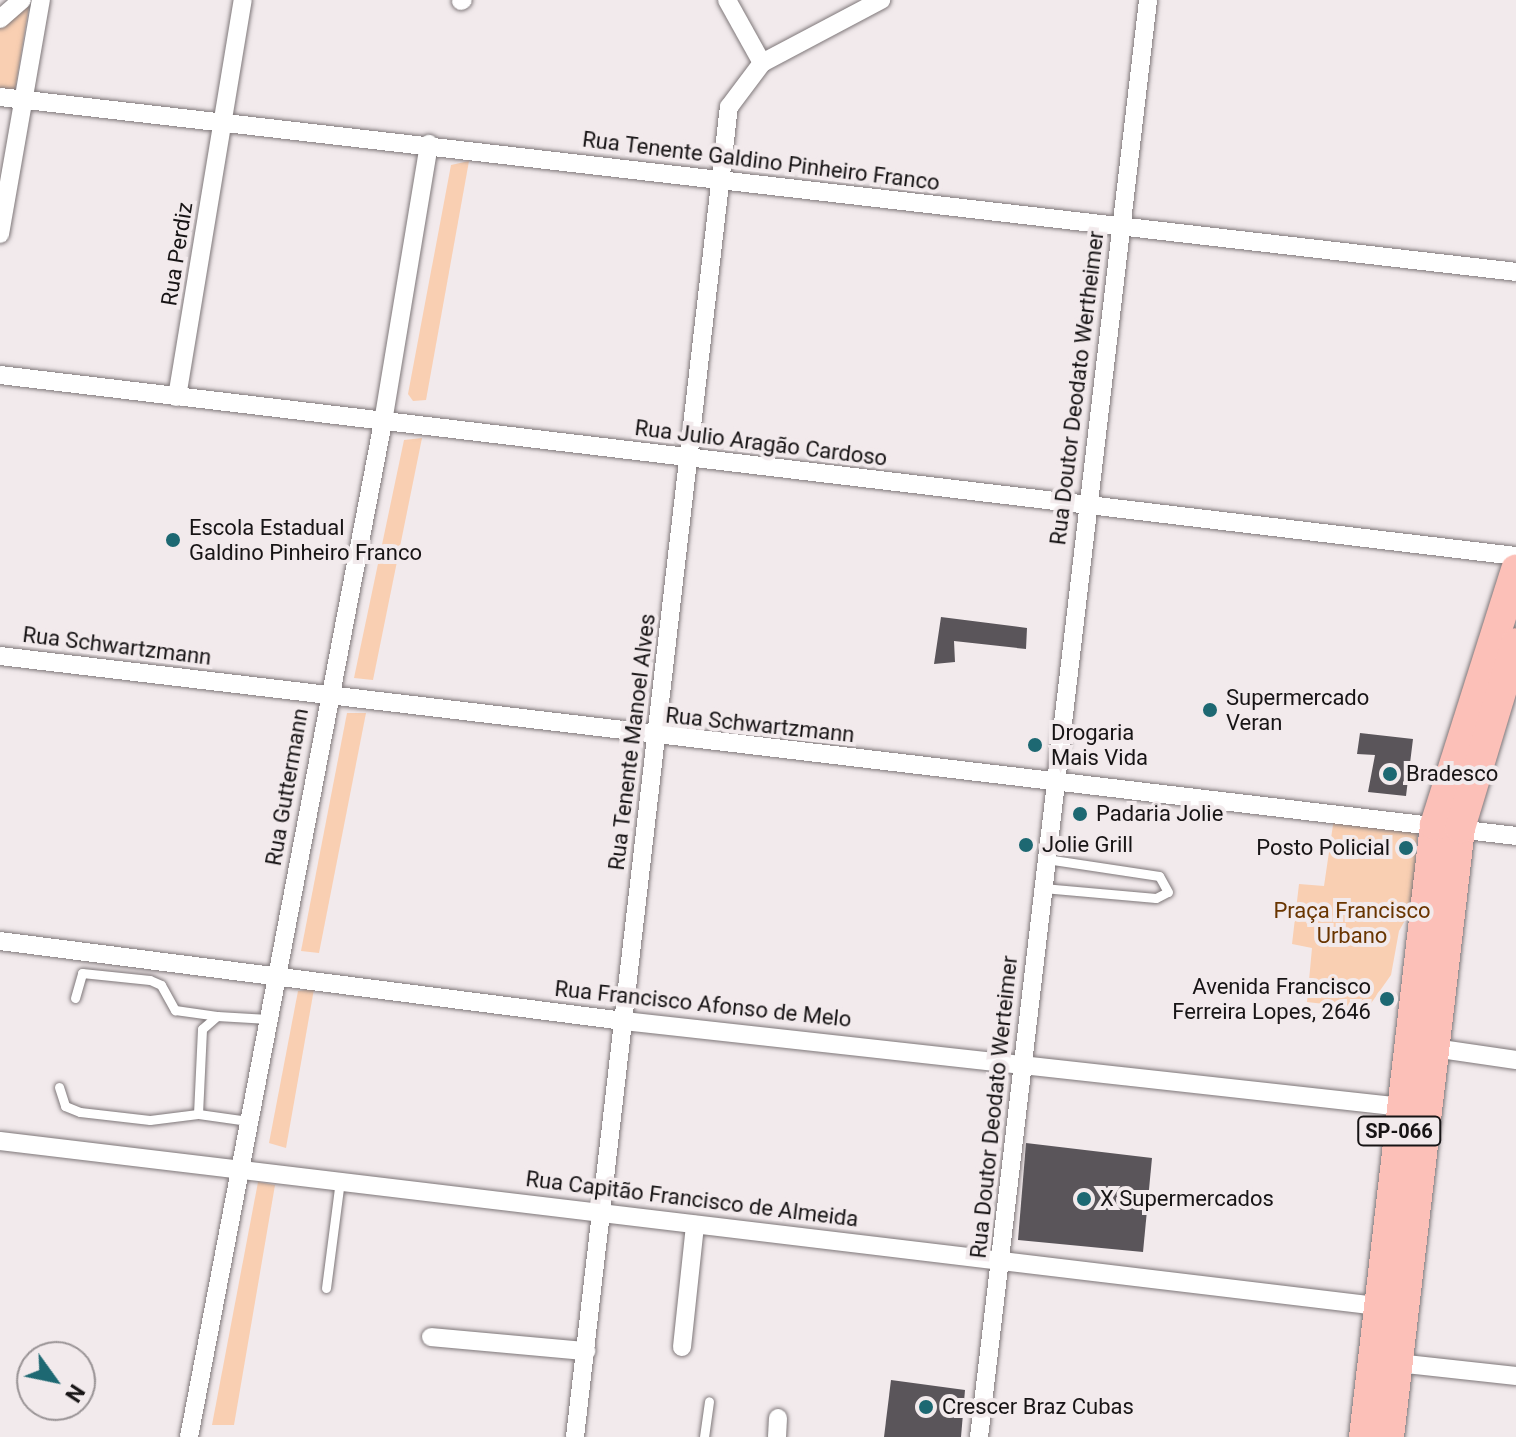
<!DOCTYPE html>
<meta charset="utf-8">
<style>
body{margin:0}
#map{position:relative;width:1516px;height:1437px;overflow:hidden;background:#f2eaec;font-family:Roboto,sans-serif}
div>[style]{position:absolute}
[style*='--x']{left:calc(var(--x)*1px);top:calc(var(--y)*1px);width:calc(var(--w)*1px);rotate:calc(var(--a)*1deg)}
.green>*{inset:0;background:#f9cfb2}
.building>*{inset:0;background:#5a555a}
.roads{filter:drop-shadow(0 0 2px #7e7779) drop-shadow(0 0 2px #7e7779)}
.service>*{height:9px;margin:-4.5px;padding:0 4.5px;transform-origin:4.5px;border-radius:4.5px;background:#fff}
.minor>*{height:18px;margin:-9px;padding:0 9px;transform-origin:9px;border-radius:9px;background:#fff}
.trunk>*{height:30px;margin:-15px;padding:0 15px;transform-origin:15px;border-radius:15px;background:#fcc0b8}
.dots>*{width:22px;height:22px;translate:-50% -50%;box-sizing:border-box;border:4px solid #f2eaec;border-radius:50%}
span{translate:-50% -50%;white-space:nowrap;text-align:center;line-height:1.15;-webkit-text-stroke:8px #f2eaec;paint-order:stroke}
.shield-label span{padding:2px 6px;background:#f2eaec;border:2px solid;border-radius:6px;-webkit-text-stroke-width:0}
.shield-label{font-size:20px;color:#171415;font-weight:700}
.street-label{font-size:22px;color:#171415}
.poi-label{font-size:22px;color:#171415}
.left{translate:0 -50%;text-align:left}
.right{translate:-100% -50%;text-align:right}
.park-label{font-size:22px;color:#693500}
.north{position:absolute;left:16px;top:1341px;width:80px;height:80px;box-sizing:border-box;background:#f2eaec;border:2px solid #9a9496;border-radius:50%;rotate:123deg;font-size:22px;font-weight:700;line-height:32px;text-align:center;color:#171415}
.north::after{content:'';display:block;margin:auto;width:28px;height:36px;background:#1d6872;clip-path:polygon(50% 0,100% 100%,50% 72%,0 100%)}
</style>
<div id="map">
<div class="green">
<div style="clip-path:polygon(30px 0,15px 90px,0 88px,0 28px)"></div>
<div style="clip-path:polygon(469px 161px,426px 400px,413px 401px,408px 394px,451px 165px)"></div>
<div style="clip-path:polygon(422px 438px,373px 680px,354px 678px,404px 440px)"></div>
<div style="clip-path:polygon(347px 713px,366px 713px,319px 953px,301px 951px)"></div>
<div style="clip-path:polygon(1334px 818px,1418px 825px,1412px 908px,1399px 931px,1391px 975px,1367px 1009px,1307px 1002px,1312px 948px,1292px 944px,1299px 884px,1324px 886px)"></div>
<div style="clip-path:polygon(314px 989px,286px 1148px,269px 1143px,298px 991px)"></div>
<div style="clip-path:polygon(258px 1182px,275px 1185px,234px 1425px,212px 1425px)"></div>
</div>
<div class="building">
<div style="clip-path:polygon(941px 617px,1027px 628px,1026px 649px,954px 641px,955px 662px,934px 664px)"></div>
<div style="clip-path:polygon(1360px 733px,1413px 739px,1406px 796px,1368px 792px,1375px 755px,1357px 754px)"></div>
<div style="clip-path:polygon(1026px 1143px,1152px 1158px,1143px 1252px,1018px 1240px)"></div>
<div style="clip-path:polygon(891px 1380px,965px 1390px,961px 1437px,884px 1437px)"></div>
</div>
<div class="roads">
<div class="service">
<div style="--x:1043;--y:888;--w:113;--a:5.1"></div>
<div style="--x:1156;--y:898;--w:13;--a:-27"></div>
<div style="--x:1168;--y:892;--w:18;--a:-119"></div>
<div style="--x:1159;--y:876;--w:114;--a:-171.4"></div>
<div style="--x:75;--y:998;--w:26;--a:-74"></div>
<div style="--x:82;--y:973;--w:68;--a:5.9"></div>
<div style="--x:150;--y:980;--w:12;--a:24"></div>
<div style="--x:161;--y:985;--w:29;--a:61"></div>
<div style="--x:175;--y:1010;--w:42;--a:8.1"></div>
<div style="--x:59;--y:1087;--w:20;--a:72"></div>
<div style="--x:65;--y:1106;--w:16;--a:22"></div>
<div style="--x:80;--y:1112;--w:70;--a:6.5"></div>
<div style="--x:150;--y:1120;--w:48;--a:-7.1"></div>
<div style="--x:248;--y:1121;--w:50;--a:-172"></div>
<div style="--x:198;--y:1114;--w:85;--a:-87.3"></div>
<div style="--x:202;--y:1029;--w:20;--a:-41"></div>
<div style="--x:217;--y:1016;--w:51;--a:3.4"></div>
<div style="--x:326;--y:1288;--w:109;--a:-82.6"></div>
<div style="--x:704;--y:1437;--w:36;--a:-82"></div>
</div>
<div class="minor">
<div style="--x:727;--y:0;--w:72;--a:60.9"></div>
<div style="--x:461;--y:1;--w:2;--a:-27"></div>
<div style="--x:0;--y:19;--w:29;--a:-41"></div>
<div style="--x:0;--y:97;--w:1526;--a:6.58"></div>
<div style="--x:0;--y:234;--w:238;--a:-80.1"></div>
<div style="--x:0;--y:375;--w:1527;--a:6.81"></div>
<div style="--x:177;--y:397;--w:402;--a:-80.6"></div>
<div style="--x:0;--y:656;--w:1527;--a:6.77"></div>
<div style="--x:0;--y:941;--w:629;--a:7.31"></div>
<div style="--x:624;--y:1021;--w:783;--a:6.31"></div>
<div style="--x:1434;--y:1048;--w:83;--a:8.3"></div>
<div style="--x:0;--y:1141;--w:1388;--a:6.83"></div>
<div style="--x:431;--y:1337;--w:156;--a:5.2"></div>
<div style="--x:682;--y:1347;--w:123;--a:-83.9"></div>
<div style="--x:1397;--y:1363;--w:120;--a:6.2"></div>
<div style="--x:189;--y:1437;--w:1033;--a:-79.18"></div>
<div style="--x:383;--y:422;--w:282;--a:-80.6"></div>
<div style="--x:575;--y:1437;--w:1339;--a:-83.4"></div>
<div style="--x:729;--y:107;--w:55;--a:-53.1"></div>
<div style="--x:762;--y:63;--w:135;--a:-27.9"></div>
<div style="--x:777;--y:1437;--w:19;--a:-87"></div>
<div style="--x:979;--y:1437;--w:1447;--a:-83.29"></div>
</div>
<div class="trunk">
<div style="--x:1364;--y:1437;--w:616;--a:-83.38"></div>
<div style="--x:1435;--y:825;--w:268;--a:-72.4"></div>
<div style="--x:1389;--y:1437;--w:613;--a:-83.35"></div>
<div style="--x:1460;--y:828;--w:193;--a:-73.2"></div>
</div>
</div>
<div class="dots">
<div style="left:173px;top:540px;background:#1d6872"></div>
<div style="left:1210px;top:710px;background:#1d6872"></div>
<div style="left:1035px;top:745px;background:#1d6872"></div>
<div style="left:1390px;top:774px;background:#1d6872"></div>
<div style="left:1080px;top:814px;background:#1d6872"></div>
<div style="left:1026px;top:845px;background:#1d6872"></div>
<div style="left:1406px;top:848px;background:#1d6872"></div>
<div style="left:1387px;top:999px;background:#1d6872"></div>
<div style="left:1084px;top:1199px;background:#1d6872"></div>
<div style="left:926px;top:1407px;background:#1d6872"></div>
</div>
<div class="shield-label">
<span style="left:1399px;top:1131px">SP-066</span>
</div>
<div class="street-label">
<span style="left:761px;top:161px;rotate:7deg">Rua Tenente Galdino Pinheiro Franco</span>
<span style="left:177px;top:254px;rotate:-81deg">Rua Perdiz</span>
<span style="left:1077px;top:388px;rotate:-83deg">Rua Doutor Deodato Wertheimer</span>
<span style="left:761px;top:443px;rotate:7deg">Rua Julio Aragão Cardoso</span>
<span style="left:117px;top:646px;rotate:7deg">Rua Schwartzmann</span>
<span style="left:760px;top:725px;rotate:6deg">Rua Schwartzmann</span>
<span style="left:632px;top:742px;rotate:-83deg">Rua Tenente Manoel Alves</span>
<span style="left:287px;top:787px;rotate:-80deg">Rua Guttermann</span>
<span style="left:703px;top:1004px;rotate:6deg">Rua Francisco Afonso de Melo</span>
<span style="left:994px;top:1107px;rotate:-84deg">Rua Doutor Deodato Werteimer</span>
<span style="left:692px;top:1199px;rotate:7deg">Rua Capitão Francisco de Almeida</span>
</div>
<div class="poi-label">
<span class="left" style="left:189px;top:540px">Escola Estadual<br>Galdino Pinheiro Franco</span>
<span class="left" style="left:1226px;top:710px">Supermercado<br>Veran</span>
<span class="left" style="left:1051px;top:745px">Drogaria<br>Mais Vida</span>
<span class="left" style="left:1406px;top:774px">Bradesco</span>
<span class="left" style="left:1096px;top:814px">Padaria Jolie</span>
<span class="left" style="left:1042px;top:845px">Jolie Grill</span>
<span class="right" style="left:1390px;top:848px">Posto Policial</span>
<span class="right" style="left:1371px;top:999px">Avenida Francisco<br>Ferreira Lopes, 2646</span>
<span class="left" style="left:1100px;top:1199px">X Supermercados</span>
<span class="left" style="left:942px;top:1407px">Crescer Braz Cubas</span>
</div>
<div class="park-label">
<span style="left:1352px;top:923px">Praça Francisco<br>Urbano</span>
</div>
<div class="north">N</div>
</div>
